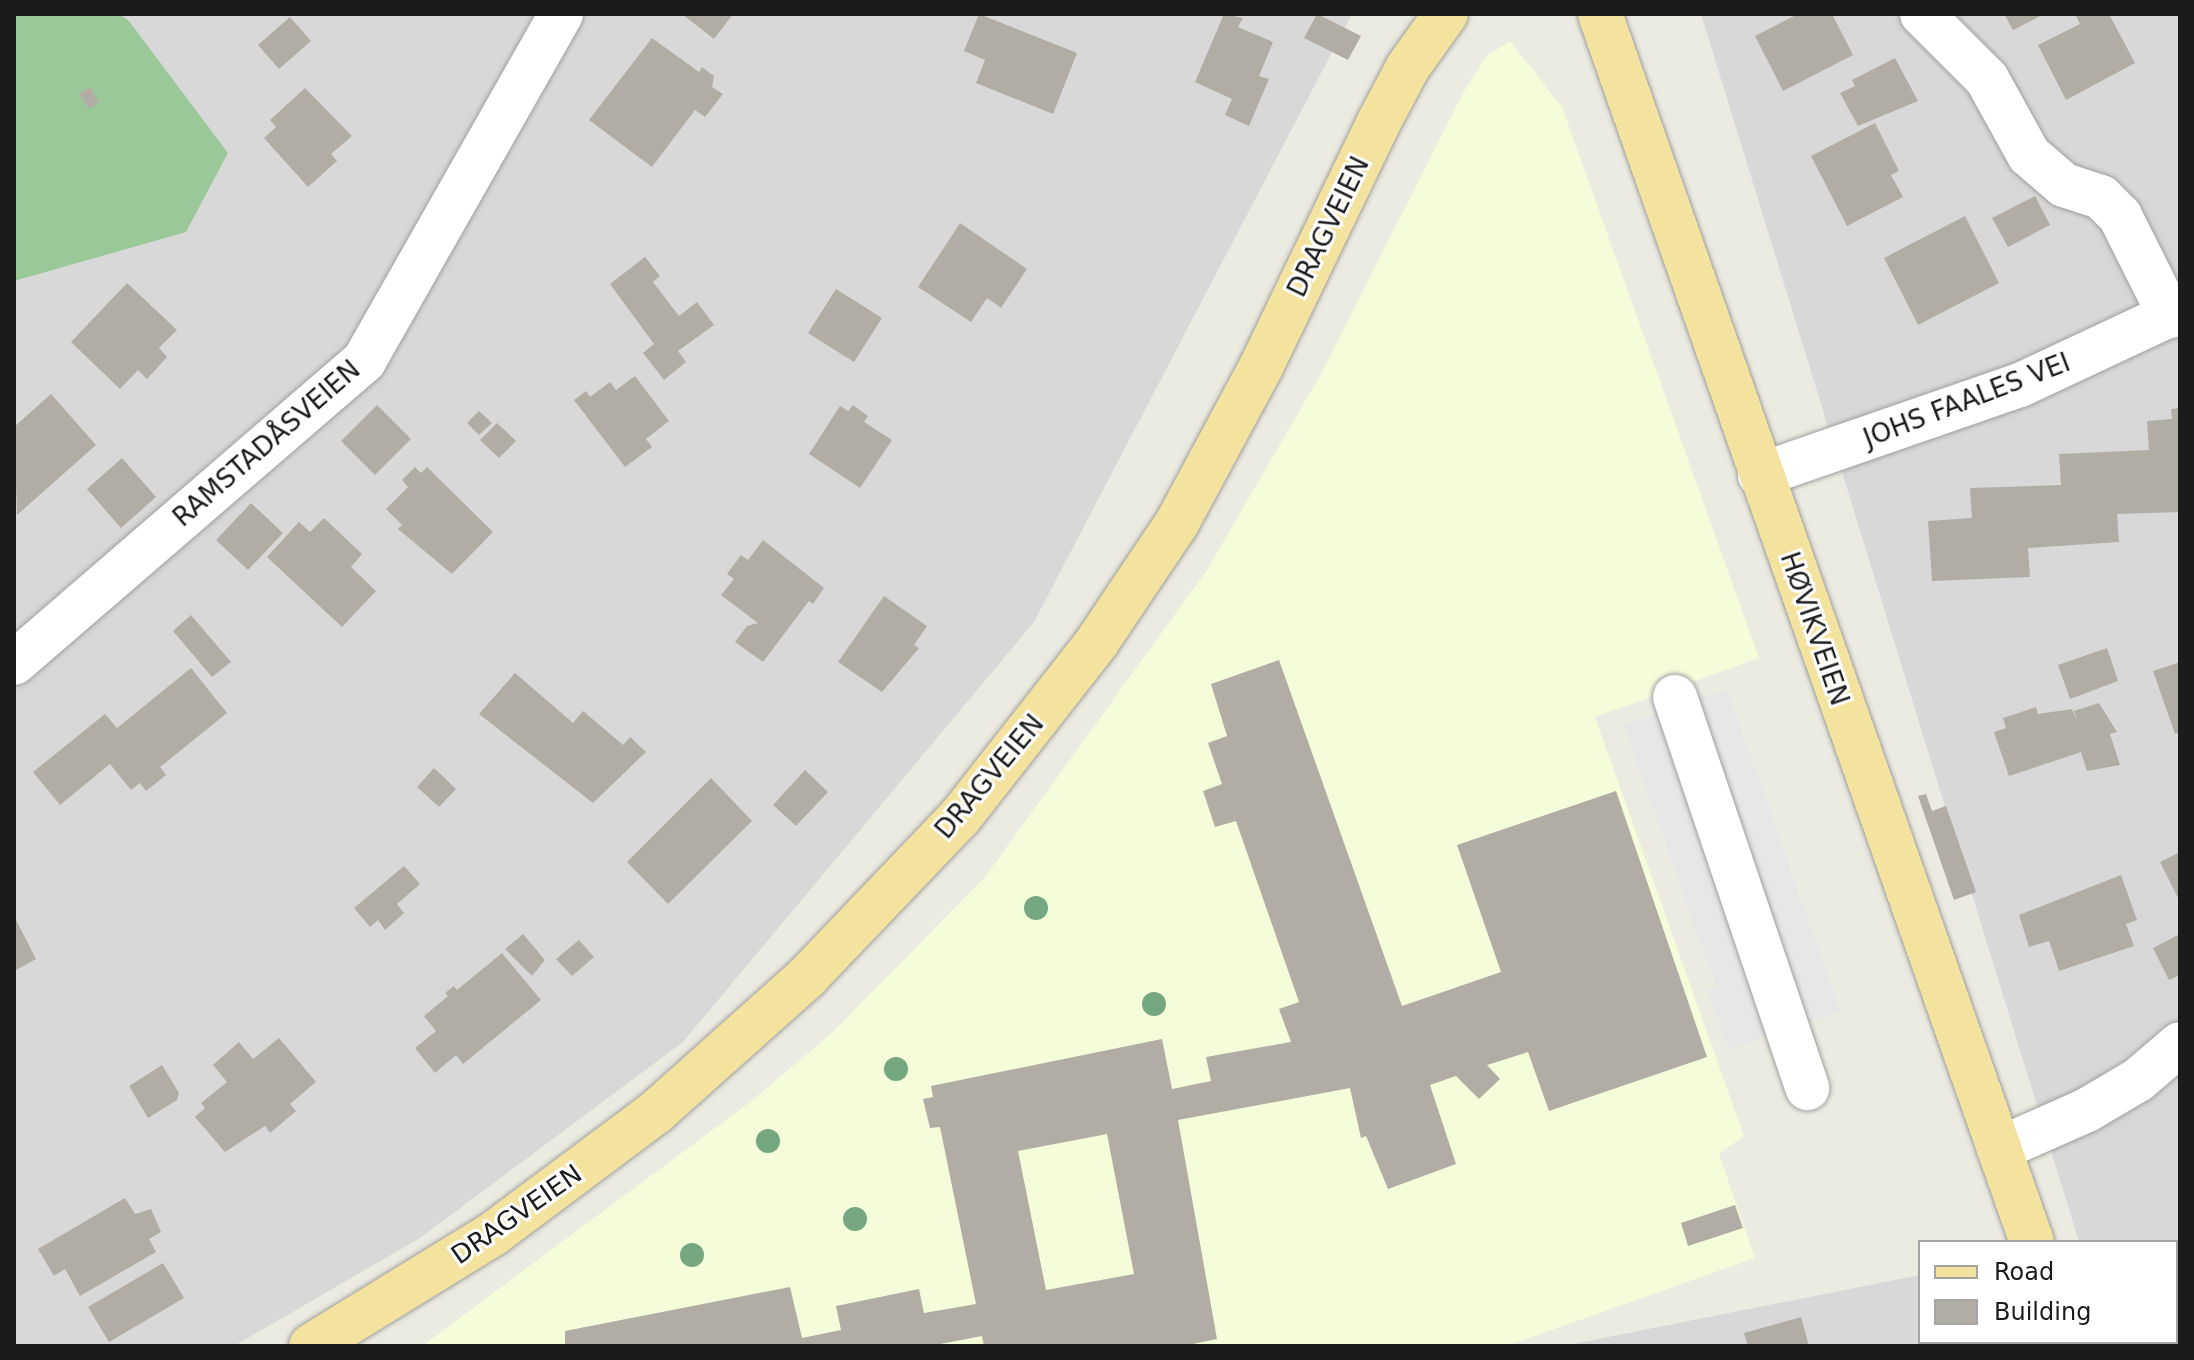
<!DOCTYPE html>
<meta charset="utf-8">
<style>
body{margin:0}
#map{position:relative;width:2194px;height:1360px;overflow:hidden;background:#ecebe1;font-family:"DejaVu Sans",sans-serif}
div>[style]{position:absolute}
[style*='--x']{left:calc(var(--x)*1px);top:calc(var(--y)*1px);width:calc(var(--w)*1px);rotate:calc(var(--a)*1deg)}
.residential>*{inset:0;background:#d9d8d8}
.education>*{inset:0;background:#f4fcda}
.forest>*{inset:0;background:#9bc899}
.parking>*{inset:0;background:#e7e7e7}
.building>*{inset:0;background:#b1ada4}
.roads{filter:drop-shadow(0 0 2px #9f9f9f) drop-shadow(0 0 2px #9f9f9f)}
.minor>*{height:44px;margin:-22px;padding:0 22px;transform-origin:22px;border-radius:22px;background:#fff}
.major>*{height:44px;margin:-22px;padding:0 22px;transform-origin:22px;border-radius:22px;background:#f4e39e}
.trees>*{width:24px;height:24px;margin:-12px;border-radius:50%;background:#75a780}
span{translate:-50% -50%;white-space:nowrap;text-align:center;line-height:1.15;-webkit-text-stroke:6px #fff;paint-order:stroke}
.street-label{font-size:26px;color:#1b1b1b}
.frame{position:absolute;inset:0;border:16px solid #1b1b1b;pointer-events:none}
.legend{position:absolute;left:1918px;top:1240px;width:260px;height:104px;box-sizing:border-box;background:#fff;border:2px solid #a4a4a4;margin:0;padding:10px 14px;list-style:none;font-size:24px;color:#1b1b1b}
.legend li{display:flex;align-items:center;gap:16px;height:40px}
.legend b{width:40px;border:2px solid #a4a4a4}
</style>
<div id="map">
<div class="residential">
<div style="clip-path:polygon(14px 14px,1352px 14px,1034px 622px,683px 1042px,420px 1238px,234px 1346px,14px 1346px)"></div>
<div style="clip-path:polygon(1701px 14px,2180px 14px,2180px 1346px,2115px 1346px,2113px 1342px,2176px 1342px,2176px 1242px,2079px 1242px)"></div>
<div style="clip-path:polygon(1920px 1275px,1920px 1342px,2037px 1346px,1563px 1346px)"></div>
</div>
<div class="education">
<div style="clip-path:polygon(1510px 41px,1562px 107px,1759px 658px,1595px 717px,1744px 1136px,1719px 1154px,1755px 1258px,1506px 1346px,422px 1346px,750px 1102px,832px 1033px,985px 877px,1207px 570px,1322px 372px,1464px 91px,1487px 56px)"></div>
</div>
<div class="forest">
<div style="clip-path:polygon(14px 14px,119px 14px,129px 21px,228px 153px,186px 232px,14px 281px)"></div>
</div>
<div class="parking">
<div style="clip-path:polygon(1727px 689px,1840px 1011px,1729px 1050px,1708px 990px,1716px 986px,1624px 725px)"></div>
</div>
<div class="building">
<div style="clip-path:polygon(682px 14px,733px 14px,714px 39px)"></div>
<div style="clip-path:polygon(979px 14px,1077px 53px,1053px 114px,976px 83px,985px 60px,964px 51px)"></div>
<div style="clip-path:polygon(1224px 14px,1243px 18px,1238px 27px,1273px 42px,1259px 76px,1269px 79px,1249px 126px,1225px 115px,1232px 99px,1195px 82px)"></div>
<div style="clip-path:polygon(1317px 14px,1361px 36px,1348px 60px,1304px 38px)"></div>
<div style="clip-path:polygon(1798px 14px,1832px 14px,1853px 55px,1783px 91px,1755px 36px)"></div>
<div style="clip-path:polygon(2004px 14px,2044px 14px,2013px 30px)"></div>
<div style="clip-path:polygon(2075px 14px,2109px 14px,2135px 63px,2066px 100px,2038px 45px,2080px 24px)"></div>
<div style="clip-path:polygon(290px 17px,311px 41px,279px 69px,258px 45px)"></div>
<div style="clip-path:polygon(652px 38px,699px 72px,702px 67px,714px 76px,712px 87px,723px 94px,705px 117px,695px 110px,652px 167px,589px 120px)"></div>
<div style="clip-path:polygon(1895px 58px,1918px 101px,1858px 126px,1840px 93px,1855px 86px,1852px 80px)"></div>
<div style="clip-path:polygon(90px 87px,99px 102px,89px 109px,79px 94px)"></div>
<div style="clip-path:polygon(305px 88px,352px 136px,331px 154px,337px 161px,308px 187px,264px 138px,276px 127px,270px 120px)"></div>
<div style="clip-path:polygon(1875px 123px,1899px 171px,1891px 175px,1903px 197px,1847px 226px,1811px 156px)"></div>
<div style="clip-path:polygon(2035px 196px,2050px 225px,2008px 247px,1992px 218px)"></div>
<div style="clip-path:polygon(1965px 216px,1999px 283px,1918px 325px,1884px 258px)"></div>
<div style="clip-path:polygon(960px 223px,1027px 269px,1001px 308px,987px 298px,971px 322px,918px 287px)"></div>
<div style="clip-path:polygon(645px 257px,660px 276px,653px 282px,679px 316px,697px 302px,714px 325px,678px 351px,686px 362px,664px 380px,643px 353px,654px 344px,610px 284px)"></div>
<div style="clip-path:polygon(127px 283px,177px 330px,159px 348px,167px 357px,147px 379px,138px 370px,120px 389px,71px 342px)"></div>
<div style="clip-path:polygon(836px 289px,882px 318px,854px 362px,808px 333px)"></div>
<div style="clip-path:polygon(635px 376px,669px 421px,646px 439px,652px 447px,625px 467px,574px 400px,586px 391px,590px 397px,610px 382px,616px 390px)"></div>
<div style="clip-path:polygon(51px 394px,96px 445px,17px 515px,14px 427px)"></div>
<div style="clip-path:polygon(377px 405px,411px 439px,375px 475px,341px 441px)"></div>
<div style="clip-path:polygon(853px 405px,868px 416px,864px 422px,892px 440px,860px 488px,809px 454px,840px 406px,848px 411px)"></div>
<div style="clip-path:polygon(2180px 408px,2180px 512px,2117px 514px,2119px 542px,2028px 548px,2030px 577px,1932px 581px,1928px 521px,1972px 518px,1970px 488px,2061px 485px,2059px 454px,2149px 450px,2147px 421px,2172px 419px,2171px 409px)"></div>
<div style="clip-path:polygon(479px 411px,492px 423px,479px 435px,467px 423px)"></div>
<div style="clip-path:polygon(497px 423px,516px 441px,499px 458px,480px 440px)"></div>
<div style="clip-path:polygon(122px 458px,156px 497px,121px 528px,87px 489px)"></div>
<div style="clip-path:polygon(415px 467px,421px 473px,427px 467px,493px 532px,452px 574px,398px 529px,402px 525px,386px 509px,408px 487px,402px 480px)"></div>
<div style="clip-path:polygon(251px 503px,283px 533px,248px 570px,216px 540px)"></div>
<div style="clip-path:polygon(324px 518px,362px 554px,351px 567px,376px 591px,342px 627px,267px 557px,299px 522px,310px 532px)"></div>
<div style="clip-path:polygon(763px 540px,824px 588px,813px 604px,809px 601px,763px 662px,735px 642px,747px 626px,758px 623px,721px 595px,734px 579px,727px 574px,741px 555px,748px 560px)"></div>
<div style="clip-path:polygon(884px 596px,927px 626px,914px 645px,919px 648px,882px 692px,838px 662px)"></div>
<div style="clip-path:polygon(191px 615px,231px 662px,212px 677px,173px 631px)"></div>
<div style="clip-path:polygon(2107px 648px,2118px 681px,2070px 699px,2058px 665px)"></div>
<div style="clip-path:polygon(evenodd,1279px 660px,1402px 1006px,1501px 972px,1457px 845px,1616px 791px,1707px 1057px,1549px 1111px,1528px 1052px,1487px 1065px,1500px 1079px,1479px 1099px,1456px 1076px,1430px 1085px,1456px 1164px,1388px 1189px,1366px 1136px,1361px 1138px,1350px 1088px,1178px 1120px,1217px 1339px,1183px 1346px,984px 1346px,982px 1336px,930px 1346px,565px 1346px,565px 1331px,790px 1287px,802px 1338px,841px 1330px,836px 1306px,919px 1289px,924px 1313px,976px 1304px,940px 1127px,930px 1128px,923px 1099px,933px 1097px,931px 1086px,1162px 1039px,1172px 1089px,1211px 1081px,1206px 1057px,1291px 1042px,1279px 1009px,1299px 1002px,1236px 821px,1215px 827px,1203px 791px,1222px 784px,1208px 743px,1227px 736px,1211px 684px,1279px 660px,1107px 1134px,1134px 1274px,1046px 1290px,1018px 1151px,1107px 1134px)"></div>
<div style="clip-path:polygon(2180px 662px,2180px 732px,2175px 734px,2153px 671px)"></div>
<div style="clip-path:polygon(191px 668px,227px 713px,160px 767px,166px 775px,146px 791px,140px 783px,131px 790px,110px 764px,60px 805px,33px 772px,105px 714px,117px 728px)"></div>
<div style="clip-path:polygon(515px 673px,573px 723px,583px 711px,623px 745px,630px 737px,646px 752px,593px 803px,479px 714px)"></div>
<div style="clip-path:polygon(2099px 703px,2117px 732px,2110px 734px,2120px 765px,2087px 771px,2081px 752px,2009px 776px,1994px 732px,2006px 728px,2003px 718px,2036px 707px,2038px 714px,2072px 709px,2078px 722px,2074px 711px)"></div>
<div style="clip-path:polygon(434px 768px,456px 789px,439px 807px,417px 787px)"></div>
<div style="clip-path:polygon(805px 770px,828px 792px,796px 826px,773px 805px)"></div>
<div style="clip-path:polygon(711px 778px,752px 821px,668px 904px,627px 862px)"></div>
<div style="clip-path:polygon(1926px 794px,1932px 811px,1946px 806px,1976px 892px,1954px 900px,1918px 796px)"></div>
<div style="clip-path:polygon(2180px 852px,2180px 897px,2178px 898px,2160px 862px)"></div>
<div style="clip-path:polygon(404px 866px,420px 884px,397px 904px,404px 913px,385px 930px,378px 920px,370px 927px,354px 908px)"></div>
<div style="clip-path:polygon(2121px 875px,2137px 920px,2126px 924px,2134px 946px,2059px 971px,2049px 941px,2029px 947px,2019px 915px)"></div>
<div style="clip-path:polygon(14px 916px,36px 959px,14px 971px)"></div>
<div style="clip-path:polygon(523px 934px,545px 960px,532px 976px,505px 949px)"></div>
<div style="clip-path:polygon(2180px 934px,2180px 975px,2169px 980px,2153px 948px)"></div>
<div style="clip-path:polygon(579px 940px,594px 957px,572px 976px,556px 959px)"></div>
<div style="clip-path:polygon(502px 953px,541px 1000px,463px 1064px,456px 1055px,435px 1073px,415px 1048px,436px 1031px,424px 1016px,448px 996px,445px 993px,454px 986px,457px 990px)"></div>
<div style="clip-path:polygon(279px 1038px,316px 1082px,290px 1104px,296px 1111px,270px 1133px,265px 1126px,225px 1152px,195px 1117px,205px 1108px,201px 1103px,227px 1082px,213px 1065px,239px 1042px,253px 1059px)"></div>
<div style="clip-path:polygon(162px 1065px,179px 1093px,177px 1100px,148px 1118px,129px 1086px)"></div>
<div style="clip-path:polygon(125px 1198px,135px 1214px,151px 1209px,161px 1232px,149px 1239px,156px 1252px,80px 1296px,65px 1269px,54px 1276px,38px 1249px)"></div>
<div style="clip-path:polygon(1735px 1205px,1743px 1228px,1688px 1246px,1681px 1223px)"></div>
<div style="clip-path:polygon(163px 1263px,184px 1298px,109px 1342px,88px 1307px)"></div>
<div style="clip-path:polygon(1801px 1317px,1809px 1346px,1748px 1346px,1744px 1333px)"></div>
</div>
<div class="roads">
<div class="minor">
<div style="--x:1922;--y:14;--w:92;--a:45"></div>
<div style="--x:1987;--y:79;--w:87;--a:61.1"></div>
<div style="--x:2029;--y:155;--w:46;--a:40.6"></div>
<div style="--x:2064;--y:185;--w:39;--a:18"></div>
<div style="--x:2101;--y:197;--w:27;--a:45"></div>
<div style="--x:2120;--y:216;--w:112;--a:63.4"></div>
<div style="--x:1760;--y:475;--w:275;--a:-19.1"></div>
<div style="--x:2020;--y:385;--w:177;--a:-25.1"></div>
<div style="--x:14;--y:663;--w:462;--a:-40.8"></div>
<div style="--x:364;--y:361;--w:399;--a:-60.4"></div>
<div style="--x:1675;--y:697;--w:413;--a:71.3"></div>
<div style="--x:1999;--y:1149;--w:96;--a:-23.9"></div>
<div style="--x:2087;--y:1110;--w:59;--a:-30.5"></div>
<div style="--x:2138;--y:1080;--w:55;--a:-40.6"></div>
</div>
<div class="major">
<div style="--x:1600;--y:14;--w:1302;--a:70.62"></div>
<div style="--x:2067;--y:1342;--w:4;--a:76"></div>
<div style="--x:311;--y:1346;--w:214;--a:-31.6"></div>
<div style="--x:493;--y:1234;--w:204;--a:-36.8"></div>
<div style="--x:656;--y:1112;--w:203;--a:-41.8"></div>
<div style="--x:807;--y:977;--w:221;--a:-46.3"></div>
<div style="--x:960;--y:817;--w:222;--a:-51.9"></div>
<div style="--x:1097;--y:642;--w:143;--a:-56.1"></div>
<div style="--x:1177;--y:523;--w:177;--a:-61.7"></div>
<div style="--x:1261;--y:367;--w:274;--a:-64.3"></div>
<div style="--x:1380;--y:120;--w:60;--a:-62.2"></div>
<div style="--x:1408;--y:67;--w:65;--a:-54.4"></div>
</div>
</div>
<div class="trees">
<div style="left:1036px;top:908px"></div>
<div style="left:1154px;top:1004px"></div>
<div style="left:896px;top:1069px"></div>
<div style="left:768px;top:1141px"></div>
<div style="left:855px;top:1219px"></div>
<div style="left:692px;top:1255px"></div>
</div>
<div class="street-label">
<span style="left:1329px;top:227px;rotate:-64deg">DRAGVEIEN</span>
<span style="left:1967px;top:401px;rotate:-21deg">JOHS FAALES VEI</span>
<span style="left:267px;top:444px;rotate:-41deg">RAMSTADÅSVEIEN</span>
<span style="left:1814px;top:629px;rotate:71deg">HØVIKVEIEN</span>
<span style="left:990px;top:777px;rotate:-50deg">DRAGVEIEN</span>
<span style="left:517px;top:1215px;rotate:-35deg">DRAGVEIEN</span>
</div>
<div class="frame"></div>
<ul class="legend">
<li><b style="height:10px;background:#f4e39e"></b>Road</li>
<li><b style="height:22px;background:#b1ada4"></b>Building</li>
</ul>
</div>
